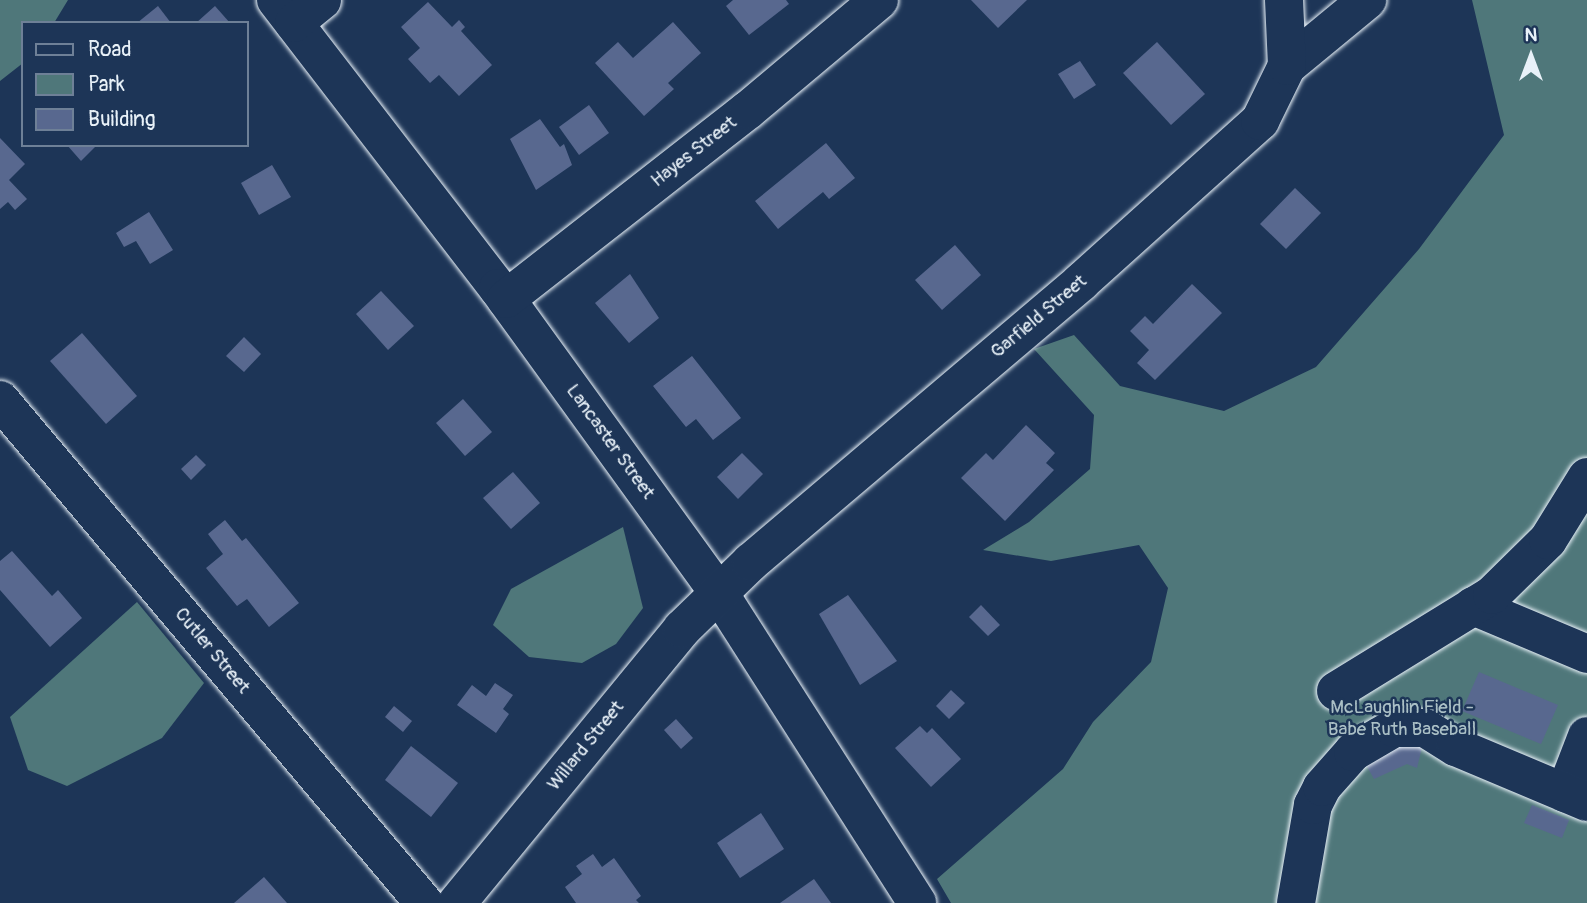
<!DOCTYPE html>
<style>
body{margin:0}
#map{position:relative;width:1587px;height:903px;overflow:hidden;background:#1d3557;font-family:Pangolin,sans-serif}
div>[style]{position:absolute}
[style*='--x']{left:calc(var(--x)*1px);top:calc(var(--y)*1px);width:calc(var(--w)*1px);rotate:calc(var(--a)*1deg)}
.green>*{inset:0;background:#4f777a}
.building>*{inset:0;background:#58688f}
.roads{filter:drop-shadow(0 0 2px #e8f1f8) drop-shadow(0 0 2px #e8f1f8)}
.minor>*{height:38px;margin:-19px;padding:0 19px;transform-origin:19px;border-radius:19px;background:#1d3557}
span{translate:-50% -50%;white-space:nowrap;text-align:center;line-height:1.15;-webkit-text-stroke:5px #1d3557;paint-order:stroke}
.street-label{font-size:19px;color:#e8f1f8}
.park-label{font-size:19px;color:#abc0c6}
.legend{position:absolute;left:21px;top:21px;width:228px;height:126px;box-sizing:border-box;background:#1d3557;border:2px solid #6e8097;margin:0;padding:9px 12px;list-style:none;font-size:21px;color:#e8f1f8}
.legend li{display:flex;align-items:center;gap:14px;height:35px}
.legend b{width:35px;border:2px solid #6e8097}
.north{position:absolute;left:1496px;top:21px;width:70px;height:70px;-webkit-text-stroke:5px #1d3557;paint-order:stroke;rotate:0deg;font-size:19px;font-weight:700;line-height:28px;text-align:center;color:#e8f1f8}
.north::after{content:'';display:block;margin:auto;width:24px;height:32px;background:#e8f1f8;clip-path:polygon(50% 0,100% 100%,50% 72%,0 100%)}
</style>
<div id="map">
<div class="green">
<div style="clip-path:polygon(0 0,68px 0,54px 23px,23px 23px,23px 63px,0 81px)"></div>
<div style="clip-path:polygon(1472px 0,1587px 0,1587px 903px,951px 903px,937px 879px,1063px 769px,1093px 722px,1151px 662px,1168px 588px,1139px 545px,1051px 561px,983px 550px,1029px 522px,1090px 469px,1094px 415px,1034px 349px,1074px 335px,1120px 386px,1224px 411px,1316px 367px,1419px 249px,1504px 135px)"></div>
<div style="clip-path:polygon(623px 527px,643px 608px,616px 644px,582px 663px,529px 657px,493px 625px,511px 589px)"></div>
<div style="clip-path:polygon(137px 602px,204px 683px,162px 738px,67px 786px,28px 770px,10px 717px)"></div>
</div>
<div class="building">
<div style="clip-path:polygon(733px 0,786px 0,789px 4px,749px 35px,726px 6px)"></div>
<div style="clip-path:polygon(971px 0,1027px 0,998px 28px)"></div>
<div style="clip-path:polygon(428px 2px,452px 27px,459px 20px,465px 27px,461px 31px,492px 65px,459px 96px,439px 75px,430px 83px,408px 59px,420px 48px,401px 27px)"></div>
<div style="clip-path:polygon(158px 6px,171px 23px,137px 23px)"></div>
<div style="clip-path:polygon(215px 6px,230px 23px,196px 23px)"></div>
<div style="clip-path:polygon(673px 22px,701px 53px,668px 83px,674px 89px,644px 116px,595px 63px,618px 42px,633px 58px)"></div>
<div style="clip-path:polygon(1157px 42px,1205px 94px,1171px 125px,1123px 73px)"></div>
<div style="clip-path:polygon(1080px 61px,1096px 85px,1074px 99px,1058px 74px)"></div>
<div style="clip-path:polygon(589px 105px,609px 133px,579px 155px,559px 127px)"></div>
<div style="clip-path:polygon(540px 119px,560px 147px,564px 144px,572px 165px,536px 190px,510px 139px)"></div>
<div style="clip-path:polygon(0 138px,25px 164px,9px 180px,27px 199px,15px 210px,8px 202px,0 209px)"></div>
<div style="clip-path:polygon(826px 143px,855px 178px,829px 199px,823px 192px,778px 229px,755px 201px)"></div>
<div style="clip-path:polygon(67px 145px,97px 145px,81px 161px)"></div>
<div style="clip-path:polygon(272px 165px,291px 197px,259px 215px,241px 183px)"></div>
<div style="clip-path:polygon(1295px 188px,1321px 213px,1286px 249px,1260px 224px)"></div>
<div style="clip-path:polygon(149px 212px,173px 250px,150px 264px,136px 241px,124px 247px,116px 233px)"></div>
<div style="clip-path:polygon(955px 245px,981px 275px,942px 310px,915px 280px)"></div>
<div style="clip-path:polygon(630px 274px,659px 318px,629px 343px,595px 303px)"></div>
<div style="clip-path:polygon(1192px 284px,1222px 313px,1155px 380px,1137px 363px,1149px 350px,1130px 331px,1145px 316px,1153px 324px)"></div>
<div style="clip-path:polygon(381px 291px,414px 326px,388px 350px,356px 314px)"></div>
<div style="clip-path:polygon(82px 333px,137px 396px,106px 424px,50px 361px)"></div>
<div style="clip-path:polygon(244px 337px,261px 354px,244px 372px,226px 356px)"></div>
<div style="clip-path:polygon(692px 356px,741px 418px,713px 440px,696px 419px,686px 427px,653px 386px)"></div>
<div style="clip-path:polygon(463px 399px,492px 432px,465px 456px,436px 423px)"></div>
<div style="clip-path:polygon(1026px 425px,1055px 453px,1046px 463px,1054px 470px,1005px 521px,961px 478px,986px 453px,993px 460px)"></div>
<div style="clip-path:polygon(742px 453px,763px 474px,738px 499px,717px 477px)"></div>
<div style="clip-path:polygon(196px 455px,206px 465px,191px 480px,181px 469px)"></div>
<div style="clip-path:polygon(513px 472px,540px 503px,511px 529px,483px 498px)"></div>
<div style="clip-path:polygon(225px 520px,242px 541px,246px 538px,299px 603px,269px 627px,247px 599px,237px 606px,206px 568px,223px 554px,208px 534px)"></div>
<div style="clip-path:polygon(12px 551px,52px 596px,58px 590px,82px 618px,50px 647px,0 590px,0 561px)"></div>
<div style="clip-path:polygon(848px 595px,897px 661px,860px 685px,819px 614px)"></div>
<div style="clip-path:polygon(981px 605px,1000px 625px,988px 636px,969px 617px)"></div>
<div style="clip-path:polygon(1479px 672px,1558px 705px,1541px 744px,1462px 711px)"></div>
<div style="clip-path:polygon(495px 683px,513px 695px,503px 709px,509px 714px,496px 733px,457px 705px,472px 685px,486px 696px)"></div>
<div style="clip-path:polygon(951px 690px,965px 703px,949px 719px,936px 706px)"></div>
<div style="clip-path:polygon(394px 706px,412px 721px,403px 732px,385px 717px)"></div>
<div style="clip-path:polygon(676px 719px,693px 738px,681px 749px,664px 730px)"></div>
<div style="clip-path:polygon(920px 726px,927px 733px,932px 728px,961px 759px,931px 787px,895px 748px)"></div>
<div style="clip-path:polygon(1403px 728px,1425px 735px,1417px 768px,1407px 764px,1374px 779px,1366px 765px)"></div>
<div style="clip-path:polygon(411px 746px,458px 783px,431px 817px,385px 780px)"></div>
<div style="clip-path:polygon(1532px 805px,1569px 820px,1562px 838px,1524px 823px)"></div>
<div style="clip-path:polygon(761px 813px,784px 849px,740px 878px,717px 843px)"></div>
<div style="clip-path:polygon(593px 854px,602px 867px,614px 858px,641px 896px,636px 900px,639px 903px,576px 903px,565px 887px,582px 874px,576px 866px)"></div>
<div style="clip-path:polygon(264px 877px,287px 903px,234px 903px)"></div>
<div style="clip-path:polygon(814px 879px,831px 903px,780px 903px)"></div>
</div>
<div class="roads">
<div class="minor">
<div style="--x:276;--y:0;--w:364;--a:52.4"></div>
<div style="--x:498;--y:288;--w:377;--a:54.1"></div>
<div style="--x:719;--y:593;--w:368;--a:57.4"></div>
<div style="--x:294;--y:23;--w:36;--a:-39"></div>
<div style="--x:1287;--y:66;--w:104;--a:-39.5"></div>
<div style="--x:506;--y:299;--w:307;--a:-38"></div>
<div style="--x:748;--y:110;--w:171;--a:-40"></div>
<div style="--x:0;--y:400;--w:658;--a:49.87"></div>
<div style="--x:1473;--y:606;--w:124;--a:22.8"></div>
<div style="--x:1336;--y:691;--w:183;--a:-31.6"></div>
<div style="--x:1492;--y:595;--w:78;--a:-44.5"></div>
<div style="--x:1548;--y:540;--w:74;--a:-58.2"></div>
<div style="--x:1565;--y:793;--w:61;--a:-68.9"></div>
<div style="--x:457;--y:903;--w:355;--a:-50.6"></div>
<div style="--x:682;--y:629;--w:96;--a:-44.2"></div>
<div style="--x:751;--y:562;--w:433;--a:-40.3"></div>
<div style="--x:1081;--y:282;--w:241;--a:-42"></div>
<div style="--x:1260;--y:121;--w:61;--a:-63.9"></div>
<div style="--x:1287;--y:66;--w:66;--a:-92.6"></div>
<div style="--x:1296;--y:903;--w:99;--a:-80.2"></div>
<div style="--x:1313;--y:805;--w:20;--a:-63"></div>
<div style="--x:1322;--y:787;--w:47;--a:-48.5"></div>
<div style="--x:1353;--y:752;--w:48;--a:-30.3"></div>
<div style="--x:1394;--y:728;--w:31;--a:0"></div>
<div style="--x:1425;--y:728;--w:36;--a:32"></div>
<div style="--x:1456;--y:747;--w:142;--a:22.8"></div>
</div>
</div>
<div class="street-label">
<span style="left:694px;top:152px;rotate:-38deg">Hayes Street</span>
<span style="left:1039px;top:317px;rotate:-40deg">Garfield Street</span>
<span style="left:610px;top:442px;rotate:54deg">Lancaster Street</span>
<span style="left:212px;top:651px;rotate:50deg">Cutler Street</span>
<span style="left:586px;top:746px;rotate:-51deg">Willard Street</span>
</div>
<div class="park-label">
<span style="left:1402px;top:719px">McLaughlin Field -<br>Babe Ruth Baseball</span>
</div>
<ul class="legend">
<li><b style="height:9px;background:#1d3557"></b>Road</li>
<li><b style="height:19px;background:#4f777a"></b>Park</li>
<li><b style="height:19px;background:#58688f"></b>Building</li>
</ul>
<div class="north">N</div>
</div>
